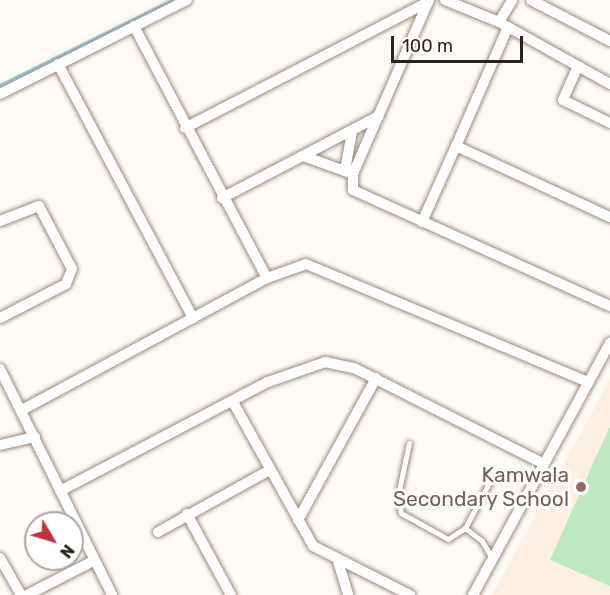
<!DOCTYPE html>
<style>
body{margin:0}
#map{position:relative;width:610px;height:595px;overflow:hidden;background:#fefbf7;font-family:Rubik,sans-serif}
div>[style]{position:absolute}
[style*='--x']{left:calc(var(--x)*1px);top:calc(var(--y)*1px);width:calc(var(--w)*1px);rotate:calc(var(--a)*1deg)}
.built>*{inset:0;background:#fdf0e3}
.green>*{inset:0;background:#bde8c0}
.stream>*{height:3px;margin:-1.5px;padding:0 1.5px;transform-origin:1.5px;border-radius:1.5px;background:#8fd6f6}
.roads{filter:drop-shadow(0 0 2px #988a7c) drop-shadow(0 0 2px #988a7c)}
.service>*{height:5px;margin:-2.5px;padding:0 2.5px;transform-origin:2.5px;border-radius:2.5px;background:#fff}
.minor>*{height:10px;margin:-5px;padding:0 5px;transform-origin:5px;border-radius:5px;background:#fff}
.dots>*{width:16px;height:16px;translate:-50% -50%;box-sizing:border-box;border:3px solid #fff;border-radius:50%}
span{translate:-50% -50%;white-space:nowrap;text-align:center;line-height:1.15;-webkit-text-stroke:6px #fff;paint-order:stroke}
.education-label{font-size:21px;color:#785e54}
.right{translate:-100% -50%;text-align:right}
.north{position:absolute;left:24px;top:511px;width:60px;height:60px;box-sizing:border-box;background:#fff;border:2px solid #a9a7a4;border-radius:50%;rotate:128deg;font-size:16px;font-weight:700;line-height:24px;text-align:center;color:#28221c}
.north::after{content:'';display:block;margin:auto;width:21px;height:27px;background:#c13136;clip-path:polygon(50% 0,100% 100%,50% 72%,0 100%)}
.scale{position:absolute;left:391px;top:36px;width:132px;height:27px;box-sizing:border-box;border:3px solid #28221c;border-top:0;padding-left:8px;font-size:18px;line-height:21px;white-space:nowrap;color:#28221c;-webkit-text-stroke:4px #fff;paint-order:stroke}
</style>
<div id="map">
<div class="built">
<div style="clip-path:polygon(610px 379px,610px 595px,492px 595px)"></div>
</div>
<div class="green">
<div style="clip-path:polygon(609px 428px,610px 428px,610px 586px,550px 560px)"></div>
</div>
<div class="stream">
<div style="--x:0;--y:85;--w:192;--a:-26.3"></div>
</div>
<div class="roads">
<div class="service">
<div style="--x:409;--y:443;--w:53;--a:101.9"></div>
<div style="--x:398;--y:495;--w:18;--a:81"></div>
<div style="--x:401;--y:513;--w:54;--a:29"></div>
<div style="--x:448;--y:539;--w:20;--a:-33"></div>
<div style="--x:465;--y:528;--w:21;--a:37"></div>
<div style="--x:482;--y:541;--w:20;--a:60"></div>
<div style="--x:465;--y:528;--w:55;--a:-62"></div>
</div>
<div class="minor">
<div style="--x:429;--y:0;--w:190;--a:113.6"></div>
<div style="--x:353;--y:174;--w:16;--a:90"></div>
<div style="--x:353;--y:190;--w:282;--a:24.3"></div>
<div style="--x:445;--y:0;--w:58;--a:22.2"></div>
<div style="--x:499;--y:22;--w:127;--a:29.2"></div>
<div style="--x:531;--y:0;--w:89;--a:27.4"></div>
<div style="--x:499;--y:22;--w:26;--a:-59"></div>
<div style="--x:134;--y:26;--w:285;--a:62.2"></div>
<div style="--x:508;--y:27;--w:130;--a:113.6"></div>
<div style="--x:456;--y:146;--w:170;--a:24.8"></div>
<div style="--x:58;--y:64;--w:288;--a:62"></div>
<div style="--x:578;--y:66;--w:37;--a:114"></div>
<div style="--x:563;--y:100;--w:52;--a:26.1"></div>
<div style="--x:0;--y:94;--w:209;--a:-26.7"></div>
<div style="--x:185;--y:128;--w:274;--a:-27.4"></div>
<div style="--x:306;--y:157;--w:50;--a:19.9"></div>
<div style="--x:345;--y:171;--w:40;--a:-80"></div>
<div style="--x:222;--y:198;--w:177;--a:-27.6"></div>
<div style="--x:0;--y:221;--w:42;--a:-21"></div>
<div style="--x:39;--y:206;--w:71;--a:62.4"></div>
<div style="--x:72;--y:269;--w:16;--a:112"></div>
<div style="--x:66;--y:284;--w:74;--a:152.7"></div>
<div style="--x:422;--y:222;--w:83;--a:-65.9"></div>
<div style="--x:0;--y:369;--w:252;--a:63.6"></div>
<div style="--x:233;--y:402;--w:165;--a:60.9"></div>
<div style="--x:313;--y:546;--w:109;--a:26.8"></div>
<div style="--x:22;--y:410;--w:278;--a:-28.3"></div>
<div style="--x:267;--y:278;--w:41;--a:-19.7"></div>
<div style="--x:306;--y:264;--w:306;--a:22.7"></div>
<div style="--x:0;--y:445;--w:36;--a:-13"></div>
<div style="--x:60;--y:491;--w:235;--a:-27.7"></div>
<div style="--x:268;--y:382;--w:60;--a:-19.3"></div>
<div style="--x:325;--y:362;--w:30;--a:12"></div>
<div style="--x:354;--y:368;--w:213;--a:26.8"></div>
<div style="--x:187;--y:514;--w:92;--a:61.5"></div>
<div style="--x:298;--y:520;--w:162;--a:-61.2"></div>
<div style="--x:158;--y:532;--w:128;--a:-29"></div>
<div style="--x:0;--y:558;--w:43;--a:60.4"></div>
<div style="--x:337;--y:558;--w:39;--a:73"></div>
<div style="--x:27;--y:595;--w:76;--a:-27.2"></div>
<div style="--x:473;--y:595;--w:287;--a:-61.5"></div>
</div>
</div>
<div class="dots">
<div style="left:581px;top:487px;background:#8d6e63"></div>
</div>
<div class="education-label">
<span class="right" style="left:569px;top:487px">Kamwala<br>Secondary School</span>
</div>
<div class="north">N</div>
<div class="scale">100 m</div>
</div>
